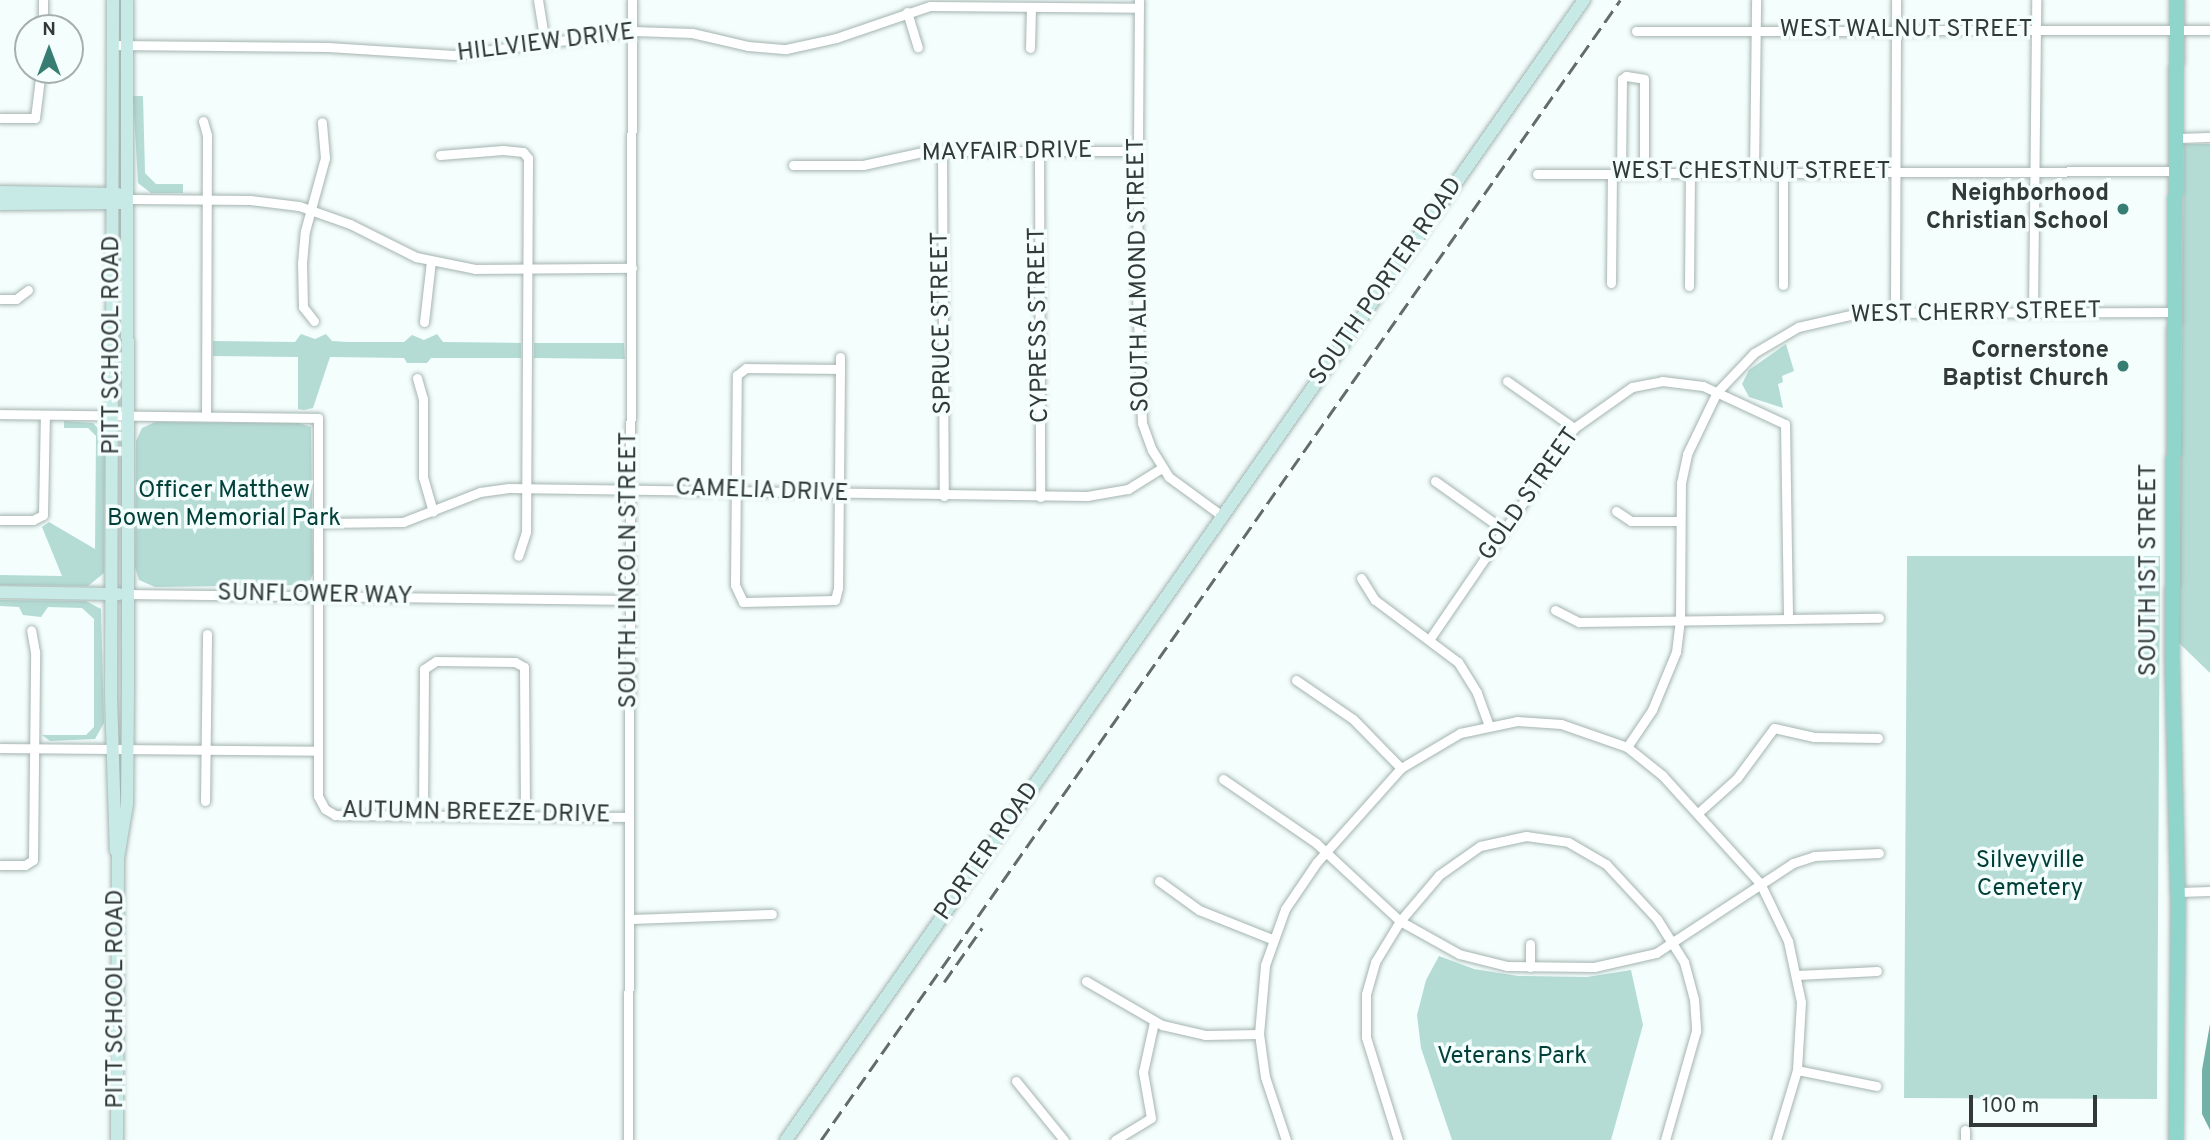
<!DOCTYPE html>
<style>
body{margin:0}
#map{position:relative;width:2210px;height:1140px;overflow:hidden;background:#f4fefc;font-family:Overpass,sans-serif}
div>[style]{position:absolute}
[style*='--x']{left:calc(var(--x)*1px);top:calc(var(--y)*1px);width:calc(var(--w)*1px);rotate:calc(var(--a)*1deg)}
.green>*{inset:0;background:#b4dcd5}
.water>*{inset:0;background:#73b1a8}
.roads{filter:drop-shadow(0 0 2px #a4b4b1) drop-shadow(0 0 2px #a4b4b1)}
.street>*{height:9px;margin:-4.5px;padding:0 4.5px;transform-origin:4.5px;border-radius:4.5px;background:#fff}
.secondary>*{height:12px;margin:-6px;padding:0 6px;transform-origin:6px;border-radius:6px;background:#c7eae6}
.primary>*{height:14px;margin:-7px;padding:0 7px;transform-origin:7px;border-radius:7px;background:#8fd5cc}
.rail>*{height:2.5px;margin-top:-1.25px;transform-origin:0;background:repeating-linear-gradient(90deg,#646c6a 0 14px,transparent 0 21px)}
.dots>*{width:19px;height:19px;translate:-50% -50%;box-sizing:border-box;border:4px solid #f4fefc;border-radius:50%}
span{translate:-50% -50%;white-space:nowrap;text-align:center;line-height:1.15;-webkit-text-stroke:7px #f4fefc;paint-order:stroke}
.street-label{font-size:24px;color:#323938}
.poi-label{font-size:24px;color:#323938;font-weight:700}
.right{translate:-100% -50%;text-align:right}
.park-label{font-size:24px;color:#023f39}
.north{position:absolute;left:14px;top:14px;width:70px;height:70px;box-sizing:border-box;background:#f4fefc;border:2px solid #a6afae;border-radius:50%;rotate:0deg;font-size:19px;font-weight:700;line-height:28px;text-align:center;color:#323938}
.north::after{content:'';display:block;margin:auto;width:24px;height:32px;background:#377d73;clip-path:polygon(50% 0,100% 100%,50% 72%,0 100%)}
.scale{position:absolute;left:1969px;top:1095px;width:128px;height:32px;box-sizing:border-box;border:4px solid #323938;border-top:0;padding-left:9px;font-size:21px;line-height:24px;white-space:nowrap;color:#323938;-webkit-text-stroke:5px #f4fefc;paint-order:stroke}
</style>
<div id="map">
<div class="green">
<div style="clip-path:polygon(133px 96px,143px 96px,145px 173px,156px 184px,183px 184px,183px 193px,151px 193px,138px 183px)"></div>
<div style="clip-path:polygon(2184px 144px,2210px 144px,2210px 673px,2179px 643px)"></div>
<div style="clip-path:polygon(301px 334px,315px 339px,326px 334px,332px 341px,347px 342px,404px 342px,412px 335px,424px 340px,437px 334px,443px 342px,521px 343px,521px 358px,431px 358px,427px 363px,407px 363px,404px 358px,330px 357px,313px 408px,304px 410px,298px 409px,298px 357px,213px 356px,213px 341px,295px 342px)"></div>
<div style="clip-path:polygon(534px 343px,624px 343px,625px 359px,534px 358px)"></div>
<div style="clip-path:polygon(1786px 344px,1794px 371px,1782px 376px,1783px 382px,1778px 384px,1783px 408px,1749px 397px,1742px 384px,1749px 370px)"></div>
<div style="clip-path:polygon(64px 421px,93px 423px,105px 436px,104px 573px,88px 586px,0 585px,0 575px,62px 576px,42px 527px,49px 522px,95px 549px,96px 436px,88px 428px,64px 428px)"></div>
<div style="clip-path:polygon(155px 422px,299px 423px,311px 427px,313px 574px,308px 585px,155px 587px,139px 580px,135px 567px,136px 441px,142px 428px)"></div>
<div style="clip-path:polygon(1907px 556px,2160px 556px,2157px 1099px,1904px 1098px)"></div>
<div style="clip-path:polygon(0 600px,86px 601px,101px 609px,104px 723px,95px 739px,50px 741px,42px 735px,86px 735px,94px 727px,94px 619px,82px 608px,48px 607px,41px 617px,23px 615px,19px 607px,0 606px)"></div>
<div style="clip-path:polygon(1439px 956px,1474px 969px,1518px 976px,1587px 977px,1631px 970px,1643px 1025px,1611px 1140px,1452px 1140px,1421px 1048px,1417px 1015px,1426px 980px)"></div>
</div>
<div class="water">
<div style="clip-path:polygon(2210px 1024px,2210px 1130px,2202px 1114px,2202px 1070px)"></div>
</div>
<div class="roads">
<div class="street">
<div style="--x:43;--y:0;--w:28;--a:90"></div>
<div style="--x:538;--y:0;--w:44;--a:80.8"></div>
<div style="--x:1139;--y:0;--w:293;--a:90.4"></div>
<div style="--x:1137;--y:293;--w:130;--a:87.8"></div>
<div style="--x:1142;--y:423;--w:29;--a:70"></div>
<div style="--x:1152;--y:450;--w:32;--a:58"></div>
<div style="--x:1169;--y:477;--w:66;--a:36.3"></div>
<div style="--x:907;--y:12;--w:37;--a:73"></div>
<div style="--x:1636;--y:31;--w:574;--a:-0.1"></div>
<div style="--x:113;--y:45;--w:215;--a:0.5"></div>
<div style="--x:328;--y:47;--w:126;--a:3.6"></div>
<div style="--x:454;--y:55;--w:181;--a:-7.6"></div>
<div style="--x:633;--y:31;--w:59;--a:1.9"></div>
<div style="--x:692;--y:33;--w:57;--a:13.1"></div>
<div style="--x:748;--y:46;--w:38;--a:5"></div>
<div style="--x:786;--y:49;--w:51;--a:-12.4"></div>
<div style="--x:836;--y:38;--w:99;--a:-18.8"></div>
<div style="--x:930;--y:6;--w:209;--a:0.5"></div>
<div style="--x:1030;--y:48;--w:41;--a:-88.6"></div>
<div style="--x:0;--y:118;--w:35;--a:0"></div>
<div style="--x:35;--y:118;--w:48;--a:-82.9"></div>
<div style="--x:203;--y:121;--w:15;--a:74"></div>
<div style="--x:207;--y:135;--w:281;--a:90.2"></div>
<div style="--x:2176;--y:138;--w:34;--a:-2"></div>
<div style="--x:942;--y:151;--w:345;--a:89.7"></div>
<div style="--x:1039;--y:152;--w:345;--a:89.8"></div>
<div style="--x:440;--y:155;--w:63;--a:-4.5"></div>
<div style="--x:503;--y:150;--w:20;--a:6"></div>
<div style="--x:523;--y:152;--w:8;--a:50"></div>
<div style="--x:528;--y:158;--w:374;--a:90.3"></div>
<div style="--x:526;--y:532;--w:25;--a:108"></div>
<div style="--x:793;--y:165;--w:70;--a:0"></div>
<div style="--x:863;--y:165;--w:66;--a:-12.3"></div>
<div style="--x:927;--y:151;--w:211;--a:0"></div>
<div style="--x:1754;--y:173;--w:173;--a:-89.3"></div>
<div style="--x:1537;--y:174;--w:638;--a:-0.27"></div>
<div style="--x:1621;--y:174;--w:95;--a:-89.4"></div>
<div style="--x:1622;--y:79;--w:5;--a:-37"></div>
<div style="--x:1626;--y:76;--w:18;--a:9"></div>
<div style="--x:1644;--y:79;--w:95;--a:90"></div>
<div style="--x:131;--y:199;--w:119;--a:0.5"></div>
<div style="--x:250;--y:200;--w:49;--a:7"></div>
<div style="--x:299;--y:206;--w:54;--a:19.4"></div>
<div style="--x:350;--y:224;--w:74;--a:26.6"></div>
<div style="--x:416;--y:257;--w:60;--a:11.5"></div>
<div style="--x:475;--y:269;--w:157;--a:-0.4"></div>
<div style="--x:1611;--y:283;--w:109;--a:-89.5"></div>
<div style="--x:1783;--y:285;--w:112;--a:-90"></div>
<div style="--x:1689;--y:286;--w:113;--a:-89.5"></div>
<div style="--x:0;--y:299;--w:16;--a:0"></div>
<div style="--x:16;--y:299;--w:15;--a:-37"></div>
<div style="--x:1895;--y:312;--w:312;--a:-89.8"></div>
<div style="--x:2033;--y:312;--w:312;--a:-89.4"></div>
<div style="--x:314;--y:321;--w:18;--a:-128"></div>
<div style="--x:303;--y:307;--w:44;--a:-91.3"></div>
<div style="--x:302;--y:263;--w:32;--a:-85"></div>
<div style="--x:305;--y:231;--w:76;--a:-74.7"></div>
<div style="--x:325;--y:158;--w:36;--a:-95"></div>
<div style="--x:424;--y:322;--w:61;--a:-83.5"></div>
<div style="--x:840;--y:357;--w:12;--a:90"></div>
<div style="--x:840;--y:369;--w:111;--a:90.5"></div>
<div style="--x:839;--y:480;--w:108;--a:90.5"></div>
<div style="--x:838;--y:588;--w:12;--a:104"></div>
<div style="--x:835;--y:600;--w:92;--a:178.8"></div>
<div style="--x:743;--y:602;--w:19;--a:-115"></div>
<div style="--x:735;--y:585;--w:210;--a:-89.5"></div>
<div style="--x:737;--y:375;--w:11;--a:-38"></div>
<div style="--x:746;--y:368;--w:94;--a:0.6"></div>
<div style="--x:417;--y:378;--w:22;--a:74"></div>
<div style="--x:423;--y:399;--w:78;--a:90"></div>
<div style="--x:423;--y:477;--w:36;--a:74"></div>
<div style="--x:1507;--y:381;--w:82;--a:35"></div>
<div style="--x:0;--y:414;--w:318;--a:0.7"></div>
<div style="--x:318;--y:418;--w:378;--a:90"></div>
<div style="--x:318;--y:796;--w:15;--a:62"></div>
<div style="--x:325;--y:809;--w:12;--a:31"></div>
<div style="--x:335;--y:815;--w:294;--a:0.4"></div>
<div style="--x:1435;--y:481;--w:85;--a:35.4"></div>
<div style="--x:1616;--y:511;--w:18;--a:34"></div>
<div style="--x:1631;--y:521;--w:49;--a:0"></div>
<div style="--x:0;--y:520;--w:33;--a:0"></div>
<div style="--x:33;--y:520;--w:11;--a:-27"></div>
<div style="--x:43;--y:515;--w:100;--a:-88.9"></div>
<div style="--x:320;--y:523;--w:83;--a:-0.7"></div>
<div style="--x:403;--y:522;--w:83;--a:-21.3"></div>
<div style="--x:480;--y:492;--w:29;--a:-8"></div>
<div style="--x:509;--y:488;--w:578;--a:0.79"></div>
<div style="--x:1087;--y:496;--w:42;--a:-9.7"></div>
<div style="--x:1128;--y:489;--w:39;--a:-32"></div>
<div style="--x:1361;--y:578;--w:26;--a:58"></div>
<div style="--x:1375;--y:600;--w:104;--a:36.8"></div>
<div style="--x:1458;--y:662;--w:36;--a:58"></div>
<div style="--x:1477;--y:693;--w:33;--a:70"></div>
<div style="--x:129;--y:594;--w:502;--a:0.68"></div>
<div style="--x:1555;--y:610;--w:27;--a:27"></div>
<div style="--x:1579;--y:622;--w:300;--a:-0.8"></div>
<div style="--x:1431;--y:637;--w:253;--a:-55.6"></div>
<div style="--x:1574;--y:428;--w:71;--a:-35.3"></div>
<div style="--x:1632;--y:387;--w:31;--a:-11"></div>
<div style="--x:1662;--y:381;--w:41;--a:7"></div>
<div style="--x:1703;--y:386;--w:90;--a:24.9"></div>
<div style="--x:1785;--y:424;--w:195;--a:89.1"></div>
<div style="--x:1296;--y:680;--w:69;--a:34.4"></div>
<div style="--x:1353;--y:719;--w:69;--a:45.6"></div>
<div style="--x:1627;--y:747;--w:45;--a:-56"></div>
<div style="--x:1652;--y:710;--w:63;--a:-67.5"></div>
<div style="--x:1676;--y:652;--w:31;--a:-83"></div>
<div style="--x:1680;--y:621;--w:138;--a:-89.6"></div>
<div style="--x:1681;--y:483;--w:30;--a:-78"></div>
<div style="--x:1687;--y:454;--w:69;--a:-64.2"></div>
<div style="--x:1717;--y:392;--w:54;--a:-46.5"></div>
<div style="--x:1754;--y:353;--w:51;--a:-30.6"></div>
<div style="--x:1798;--y:327;--w:63;--a:-12.9"></div>
<div style="--x:1859;--y:313;--w:315;--a:-0.2"></div>
<div style="--x:0;--y:748;--w:318;--a:0.5"></div>
<div style="--x:1223;--y:779;--w:113;--a:34.5"></div>
<div style="--x:1316;--y:843;--w:115;--a:42.9"></div>
<div style="--x:1400;--y:921;--w:68;--a:29.2"></div>
<div style="--x:1459;--y:954;--w:49;--a:14"></div>
<div style="--x:1507;--y:966;--w:87;--a:0.7"></div>
<div style="--x:1594;--y:967;--w:64;--a:-12.7"></div>
<div style="--x:1656;--y:953;--w:164;--a:-33.3"></div>
<div style="--x:1793;--y:863;--w:22;--a:-18"></div>
<div style="--x:1814;--y:856;--w:65;--a:-2.6"></div>
<div style="--x:205;--y:801;--w:167;--a:-89.3"></div>
<div style="--x:1698;--y:813;--w:52;--a:-41.9"></div>
<div style="--x:1737;--y:778;--w:62;--a:-53.5"></div>
<div style="--x:1774;--y:728;--w:41;--a:12.7"></div>
<div style="--x:1814;--y:737;--w:64;--a:0.9"></div>
<div style="--x:423;--y:815;--w:146;--a:-89.6"></div>
<div style="--x:424;--y:669;--w:14;--a:-34"></div>
<div style="--x:436;--y:661;--w:79;--a:0.7"></div>
<div style="--x:515;--y:662;--w:10;--a:29"></div>
<div style="--x:524;--y:667;--w:148;--a:89.6"></div>
<div style="--x:0;--y:865;--w:25;--a:0"></div>
<div style="--x:25;--y:865;--w:9;--a:-32"></div>
<div style="--x:33;--y:860;--w:208;--a:-89.4"></div>
<div style="--x:35;--y:652;--w:22;--a:-100"></div>
<div style="--x:1159;--y:881;--w:49;--a:35.9"></div>
<div style="--x:1199;--y:910;--w:79;--a:21.7"></div>
<div style="--x:2178;--y:892;--w:32;--a:-2"></div>
<div style="--x:629;--y:919;--w:143;--a:-2"></div>
<div style="--x:1530;--y:944;--w:23;--a:90"></div>
<div style="--x:1797;--y:975;--w:80;--a:-2.9"></div>
<div style="--x:1086;--y:981;--w:88;--a:30.1"></div>
<div style="--x:1162;--y:1025;--w:44;--a:13.1"></div>
<div style="--x:1205;--y:1035;--w:54;--a:-1.1"></div>
<div style="--x:1797;--y:1070;--w:81;--a:11.4"></div>
<div style="--x:1016;--y:1081;--w:76;--a:50.9"></div>
<div style="--x:1965;--y:1130;--w:10;--a:90"></div>
<div style="--x:628;--y:1140;--w:1140;--a:-89.8"></div>
<div style="--x:1115;--y:1140;--w:42;--a:-31.4"></div>
<div style="--x:1151;--y:1118;--w:47;--a:-99.9"></div>
<div style="--x:1143;--y:1072;--w:51;--a:-77.6"></div>
<div style="--x:1286;--y:1140;--w:66;--a:-108.4"></div>
<div style="--x:1265;--y:1077;--w:43;--a:-97.9"></div>
<div style="--x:1259;--y:1034;--w:69;--a:-85"></div>
<div style="--x:1265;--y:965;--w:59;--a:-70.3"></div>
<div style="--x:1285;--y:909;--w:57;--a:-55.8"></div>
<div style="--x:1317;--y:862;--w:126;--a:-48.2"></div>
<div style="--x:1401;--y:768;--w:69;--a:-30.7"></div>
<div style="--x:1460;--y:733;--w:58;--a:-11.9"></div>
<div style="--x:1517;--y:721;--w:44;--a:3.9"></div>
<div style="--x:1561;--y:724;--w:70;--a:19.2"></div>
<div style="--x:1627;--y:747;--w:45;--a:38.7"></div>
<div style="--x:1662;--y:775;--w:146;--a:47.8"></div>
<div style="--x:1760;--y:883;--w:64;--a:64.2"></div>
<div style="--x:1788;--y:941;--w:62;--a:78"></div>
<div style="--x:1801;--y:1002;--w:68;--a:93.4"></div>
<div style="--x:1797;--y:1070;--w:73;--a:106.7"></div>
<div style="--x:1398;--y:1140;--w:108;--a:-107.3"></div>
<div style="--x:1366;--y:1037;--w:43;--a:-90"></div>
<div style="--x:1366;--y:994;--w:33;--a:-74"></div>
<div style="--x:1375;--y:962;--w:48;--a:-58.6"></div>
<div style="--x:1400;--y:921;--w:60;--a:-49.7"></div>
<div style="--x:1439;--y:875;--w:50;--a:-35.3"></div>
<div style="--x:1480;--y:846;--w:47;--a:-12.3"></div>
<div style="--x:1526;--y:836;--w:42;--a:8.1"></div>
<div style="--x:1568;--y:842;--w:44;--a:30.1"></div>
<div style="--x:1606;--y:864;--w:75;--a:47.2"></div>
<div style="--x:1657;--y:919;--w:51;--a:57.9"></div>
<div style="--x:1684;--y:962;--w:38;--a:75"></div>
<div style="--x:1694;--y:999;--w:32;--a:86"></div>
<div style="--x:1696;--y:1031;--w:113;--a:105.9"></div>
</div>
<div class="secondary">
<div style="--x:113;--y:0;--w:696;--a:90.16"></div>
<div style="--x:111;--y:696;--w:155;--a:88.2"></div>
<div style="--x:0;--y:192;--w:118;--a:1"></div>
<div style="--x:0;--y:204;--w:121;--a:-0.5"></div>
<div style="--x:0;--y:592;--w:119;--a:1"></div>
<div style="--x:117;--y:1140;--w:282;--a:-89.8"></div>
<div style="--x:118;--y:858;--w:55;--a:-80.5"></div>
<div style="--x:127;--y:804;--w:116;--a:-89.5"></div>
<div style="--x:128;--y:688;--w:688;--a:-90.08"></div>
<div style="--x:786;--y:1140;--w:1392;--a:-55.01"></div>
</div>
<div class="primary">
<div style="--x:2176;--y:1140;--w:238;--a:-89.5"></div>
<div style="--x:2178;--y:902;--w:248;--a:-91.4"></div>
<div style="--x:2172;--y:654;--w:654;--a:-89.56"></div>
</div>
</div>
<div class="rail">
<div style="--x:944;--y:982;--w:66;--a:-54.9"></div>
<div style="--x:821;--y:1140;--w:1392;--a:-54.97"></div>
</div>
<div class="dots">
<div style="left:2123px;top:209px;background:#377d73"></div>
<div style="left:2123px;top:366px;background:#377d73"></div>
</div>
<div class="street-label">
<span style="left:1906px;top:31px">WEST WALNUT STREET</span>
<span style="left:546px;top:44px;rotate:-7deg">HILLVIEW DRIVE</span>
<span style="left:1007px;top:153px;rotate:-1deg">MAYFAIR DRIVE</span>
<span style="left:1751px;top:173px">WEST CHESTNUT STREET</span>
<span style="left:1140px;top:275px;rotate:-91deg">SOUTH ALMOND STREET</span>
<span style="left:1387px;top:282px;rotate:-55deg">SOUTH PORTER ROAD</span>
<span style="left:1976px;top:314px;rotate:-1deg">WEST CHERRY STREET</span>
<span style="left:943px;top:323px;rotate:-91deg">SPRUCE STREET</span>
<span style="left:1040px;top:325px;rotate:-91deg">CYPRESS STREET</span>
<span style="left:113px;top:345px;rotate:-90deg">PITT SCHOOL ROAD</span>
<span style="left:762px;top:492px;rotate:2deg">CAMELIA DRIVE</span>
<span style="left:1530px;top:495px;rotate:-55deg">GOLD STREET</span>
<span style="left:630px;top:570px;rotate:-90deg">SOUTH LINCOLN STREET</span>
<span style="left:2150px;top:570px;rotate:-90deg">SOUTH 1ST STREET</span>
<span style="left:315px;top:596px;rotate:1deg">SUNFLOWER WAY</span>
<span style="left:476px;top:814px;rotate:1deg">AUTUMN BREEZE DRIVE</span>
<span style="left:988px;top:852px;rotate:-55deg">PORTER ROAD</span>
<span style="left:117px;top:999px;rotate:-90deg">PITT SCHOOL ROAD</span>
</div>
<div class="poi-label">
<span class="right" style="left:2109px;top:209px">Neighborhood<br>Christian School</span>
<span class="right" style="left:2109px;top:366px">Cornerstone<br>Baptist Church</span>
</div>
<div class="park-label">
<span style="left:224px;top:506px">Officer Matthew<br>Bowen Memorial Park</span>
<span style="left:2030px;top:876px">Silveyville<br>Cemetery</span>
<span style="left:1512px;top:1058px">Veterans Park</span>
</div>
<div class="north">N</div>
<div class="scale">100 m</div>
</div>
